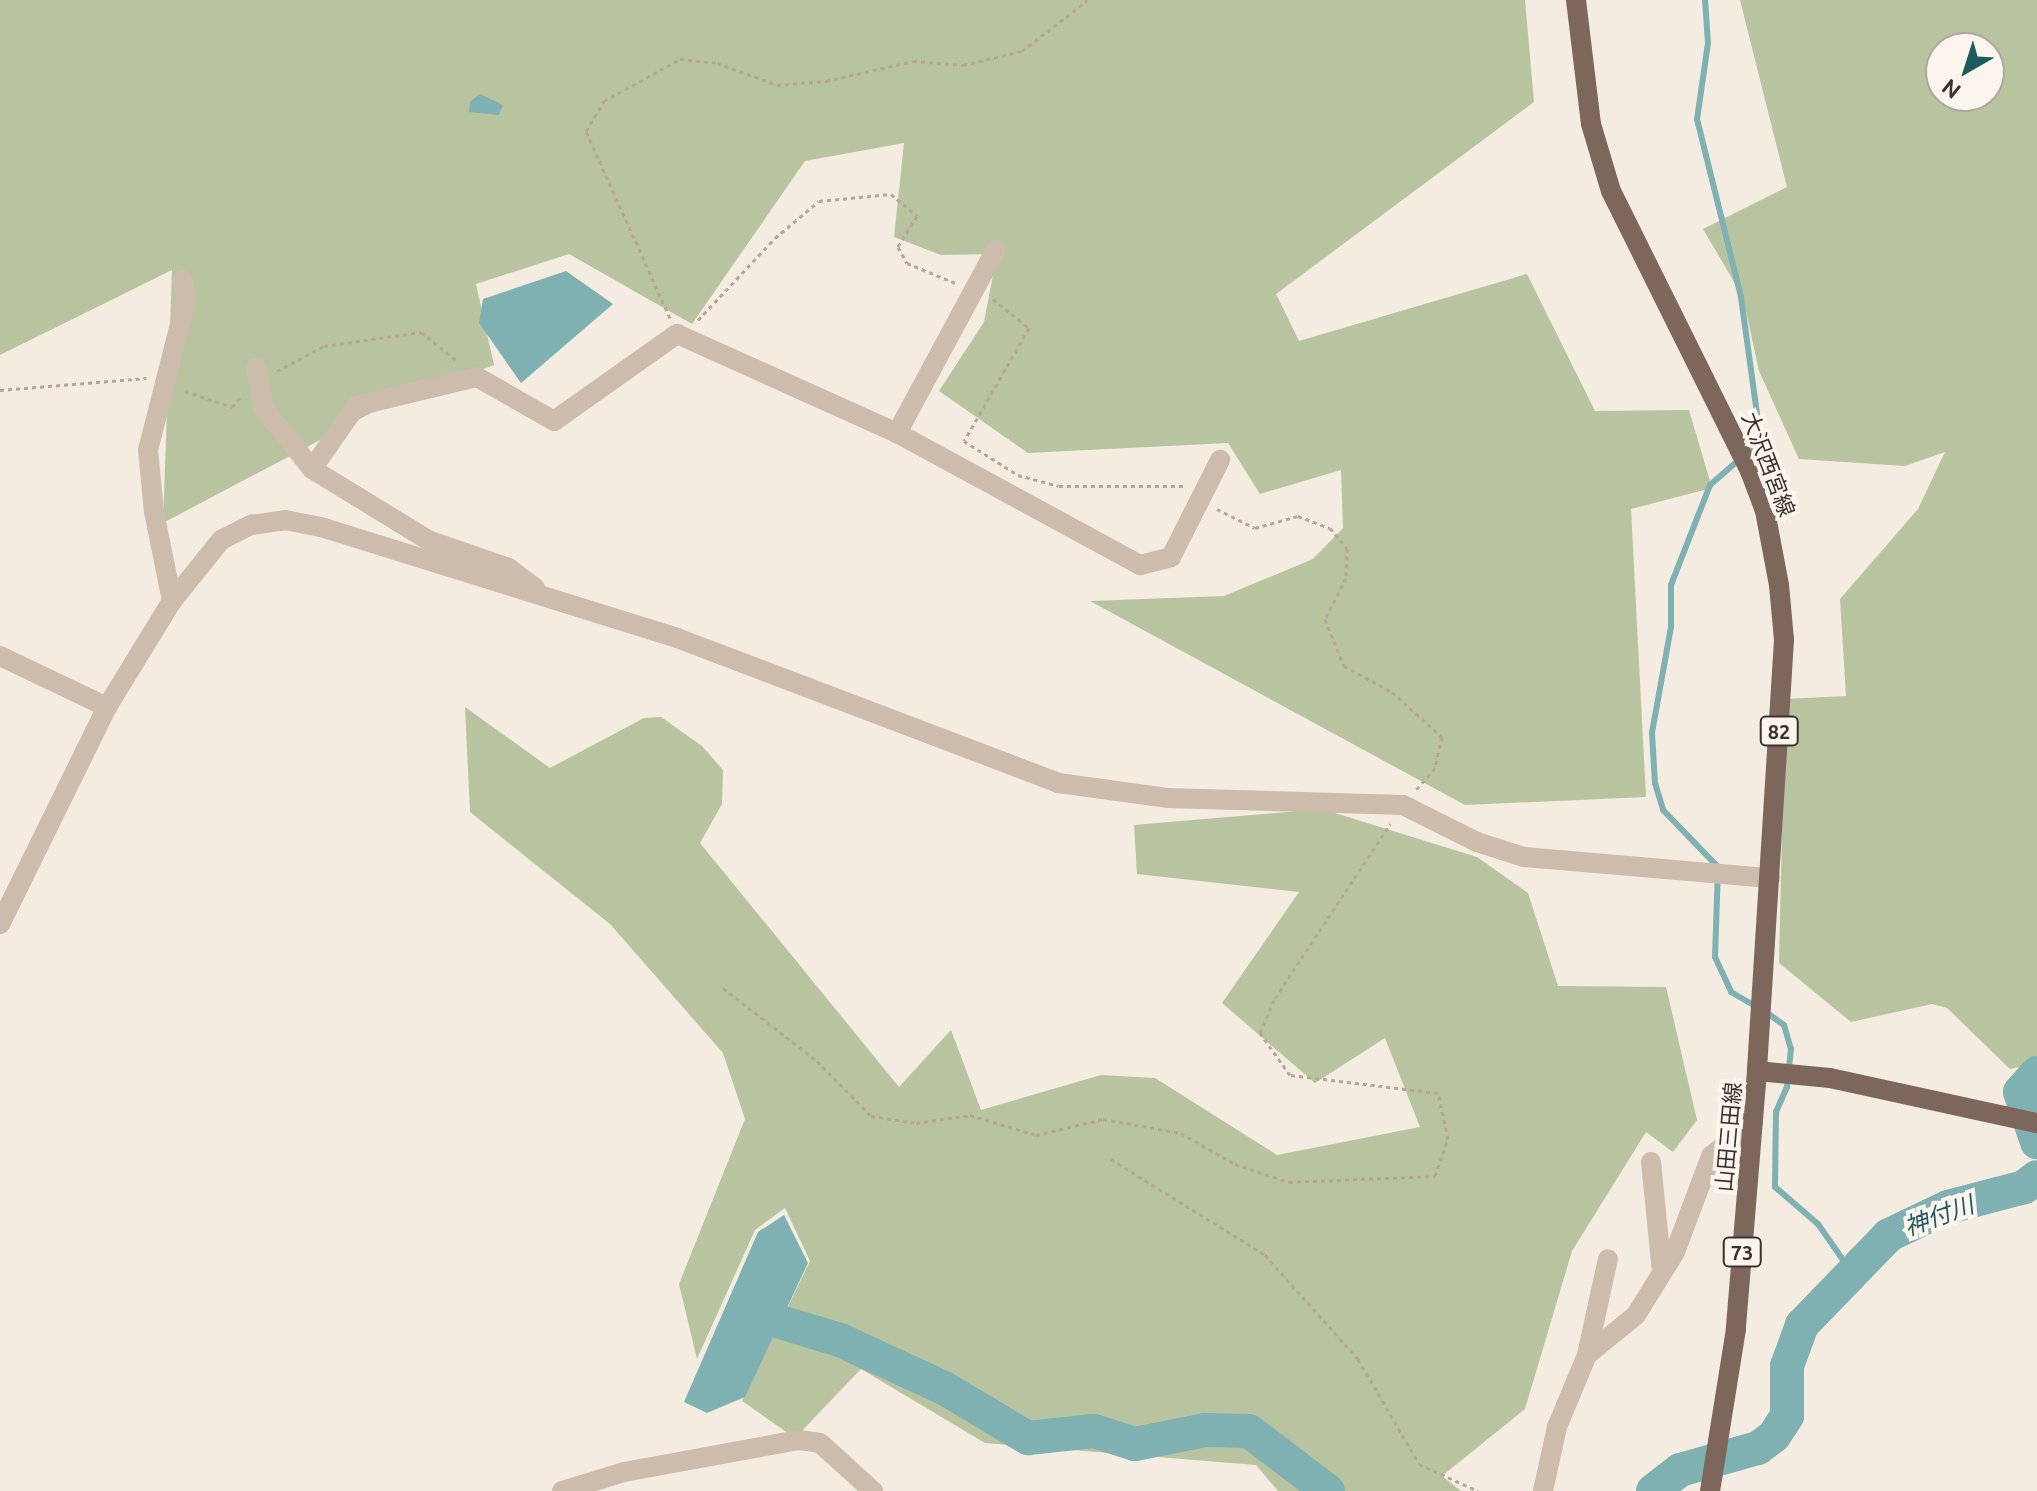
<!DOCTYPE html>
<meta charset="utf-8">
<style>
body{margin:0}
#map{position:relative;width:2037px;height:1491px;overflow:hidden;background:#f4ebe1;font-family:Ubuntu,"Noto Sans JP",sans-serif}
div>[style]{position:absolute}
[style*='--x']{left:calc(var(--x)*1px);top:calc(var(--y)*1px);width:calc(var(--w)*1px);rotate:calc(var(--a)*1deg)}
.green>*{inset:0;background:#b8c4a0}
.water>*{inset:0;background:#7fb0b2}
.stream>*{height:6px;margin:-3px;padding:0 3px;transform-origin:3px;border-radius:3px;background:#7fb0b2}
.river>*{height:34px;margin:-17px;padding:0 17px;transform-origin:17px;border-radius:17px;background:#7fb0b2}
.path>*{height:3px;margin-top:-1.5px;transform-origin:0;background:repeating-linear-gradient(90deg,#b9a596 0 4px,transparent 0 8px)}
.street>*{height:20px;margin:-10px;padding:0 10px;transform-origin:10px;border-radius:10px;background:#cdbbac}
.primary>*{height:20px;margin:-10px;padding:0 10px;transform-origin:10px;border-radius:10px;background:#7d675c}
span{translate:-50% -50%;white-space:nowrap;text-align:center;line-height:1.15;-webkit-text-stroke:8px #fbf5ee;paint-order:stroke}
.shield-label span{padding:2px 6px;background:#fbf5ee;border:2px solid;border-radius:6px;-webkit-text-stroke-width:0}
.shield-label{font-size:20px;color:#3b302b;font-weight:700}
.street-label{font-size:22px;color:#3b302b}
.water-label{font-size:24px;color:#1f5a5e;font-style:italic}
.north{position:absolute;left:1925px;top:32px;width:80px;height:80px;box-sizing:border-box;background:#fbf5ee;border:2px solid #aea6a0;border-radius:50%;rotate:219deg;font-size:22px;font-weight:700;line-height:32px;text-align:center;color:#3b302b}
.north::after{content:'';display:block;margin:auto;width:28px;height:36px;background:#1f5a5e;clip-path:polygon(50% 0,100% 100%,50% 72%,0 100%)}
</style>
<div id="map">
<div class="green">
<div style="clip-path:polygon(0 0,1525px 0,1534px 102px,1276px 294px,1299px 341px,1527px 274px,1595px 411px,1689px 410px,1712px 488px,1631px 509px,1646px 797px,1465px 805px,1090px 601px,1224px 596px,1313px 559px,1343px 528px,1341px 470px,1260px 494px,1228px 443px,1028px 453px,939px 391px,984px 322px,997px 254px,941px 255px,894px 237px,904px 143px,805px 161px,692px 324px,569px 254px,476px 284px,494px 365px,371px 413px,163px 523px,172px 270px,0 355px)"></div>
<div style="clip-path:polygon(evenodd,1740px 0,2037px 0,2037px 1063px,2010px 1069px,1947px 1008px,1932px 1004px,1851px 1022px,1779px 963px,1785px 699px,1846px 696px,1840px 599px,1918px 509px,1945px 452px,1905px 466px,1799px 459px,1759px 371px,1743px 297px,1703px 229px,1787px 187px,1740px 0,1941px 48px,1989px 48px,1989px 96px,1941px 96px,1941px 48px)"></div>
<div style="clip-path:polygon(465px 707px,550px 768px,644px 718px,661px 717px,702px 746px,723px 770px,722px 804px,700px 843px,899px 1087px,951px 1030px,981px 1110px,1101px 1075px,1155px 1078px,1277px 1155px,1420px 1127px,1385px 1038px,1315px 1083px,1222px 1003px,1299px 892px,1137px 874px,1134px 825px,1322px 809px,1477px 857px,1528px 893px,1558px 986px,1666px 987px,1697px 1120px,1673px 1152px,1646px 1132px,1572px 1251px,1525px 1409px,1442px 1476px,1461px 1491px,1278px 1491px,1256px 1465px,985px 1443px,861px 1369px,795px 1438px,742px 1401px,810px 1261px,785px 1208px,755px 1230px,697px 1359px,679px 1284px,745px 1119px,723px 1053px,610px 924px,470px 812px)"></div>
</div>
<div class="water">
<div style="clip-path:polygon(480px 94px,503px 105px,499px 115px,469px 112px,470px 102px)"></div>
<div style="clip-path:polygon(566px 271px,613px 304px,521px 383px,479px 323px,483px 299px)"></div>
<div style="clip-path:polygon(784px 1215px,808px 1263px,745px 1397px,707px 1413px,684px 1402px,758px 1232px)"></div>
</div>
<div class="stream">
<div style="--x:1705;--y:0;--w:43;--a:86"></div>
<div style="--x:1708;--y:43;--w:77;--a:98.2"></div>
<div style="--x:1697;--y:119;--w:183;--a:76.1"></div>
<div style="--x:1741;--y:297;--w:132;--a:82.2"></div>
<div style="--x:1759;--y:428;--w:15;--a:94"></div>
<div style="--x:1758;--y:443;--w:64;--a:138.8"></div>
<div style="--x:1710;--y:485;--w:107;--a:111.3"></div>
<div style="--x:1671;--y:585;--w:42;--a:90"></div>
<div style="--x:1671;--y:627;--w:108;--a:100.2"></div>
<div style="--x:1652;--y:733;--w:50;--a:86.6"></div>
<div style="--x:1655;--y:783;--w:28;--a:73"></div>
<div style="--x:1663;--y:810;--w:79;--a:46"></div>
<div style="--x:1718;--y:867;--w:90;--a:91.9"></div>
<div style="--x:1715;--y:957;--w:38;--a:65"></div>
<div style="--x:1731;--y:992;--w:30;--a:30"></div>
<div style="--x:1766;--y:1012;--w:22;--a:36"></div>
<div style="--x:1784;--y:1025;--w:25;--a:74"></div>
<div style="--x:1791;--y:1049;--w:38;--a:96"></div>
<div style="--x:1787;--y:1087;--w:27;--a:114"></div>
<div style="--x:1776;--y:1112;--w:75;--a:90.8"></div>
<div style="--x:1775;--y:1187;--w:57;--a:40.7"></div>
<div style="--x:1818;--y:1224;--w:60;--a:55.2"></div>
</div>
<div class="river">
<div style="--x:2037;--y:1073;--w:25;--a:132"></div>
<div style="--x:2020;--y:1092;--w:53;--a:71.2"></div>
<div style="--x:780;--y:1322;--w:63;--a:16.7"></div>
<div style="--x:840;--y:1340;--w:115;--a:24.8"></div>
<div style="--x:944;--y:1388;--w:98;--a:30.8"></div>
<div style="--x:1028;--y:1438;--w:66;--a:-6.1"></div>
<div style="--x:1094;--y:1431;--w:43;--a:17.6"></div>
<div style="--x:1135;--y:1444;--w:71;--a:-11.3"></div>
<div style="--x:1205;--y:1430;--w:44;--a:1.3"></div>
<div style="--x:1249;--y:1431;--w:99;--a:37.2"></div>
<div style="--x:1653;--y:1491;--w:34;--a:-38"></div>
<div style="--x:1680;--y:1470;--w:81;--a:-15.8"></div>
<div style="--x:1758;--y:1448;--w:20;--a:-37"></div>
<div style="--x:1774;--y:1436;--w:24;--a:-57"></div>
<div style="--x:1787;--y:1416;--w:50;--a:-90"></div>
<div style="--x:1787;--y:1366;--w:44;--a:-69.9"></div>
<div style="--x:1802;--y:1325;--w:125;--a:-46"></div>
<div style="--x:1889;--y:1235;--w:65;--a:-25.4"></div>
<div style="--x:1948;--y:1207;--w:79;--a:-14.7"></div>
<div style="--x:2024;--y:1187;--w:16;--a:-38"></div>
</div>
<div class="path">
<div style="--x:993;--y:299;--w:46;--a:38.9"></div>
<div style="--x:1029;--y:328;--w:130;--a:119.9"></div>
<div style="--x:964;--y:441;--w:64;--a:32.2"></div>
<div style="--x:1018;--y:475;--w:42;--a:15"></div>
<div style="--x:1059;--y:486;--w:125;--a:0"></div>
<div style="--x:670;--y:318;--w:205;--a:-114.2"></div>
<div style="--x:586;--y:131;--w:35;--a:-59"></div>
<div style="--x:604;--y:101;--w:87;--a:-28.9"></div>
<div style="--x:680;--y:59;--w:37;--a:6"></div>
<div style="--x:717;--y:63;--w:64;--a:20.1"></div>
<div style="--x:777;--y:85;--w:49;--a:-4.7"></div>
<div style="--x:826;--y:81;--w:89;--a:-12.9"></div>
<div style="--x:913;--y:61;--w:50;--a:4.6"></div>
<div style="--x:963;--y:65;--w:61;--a:-13.3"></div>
<div style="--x:1022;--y:51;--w:83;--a:-37.7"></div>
<div style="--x:698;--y:320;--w:112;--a:-46.8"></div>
<div style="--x:775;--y:238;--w:57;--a:-40.1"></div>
<div style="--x:819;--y:201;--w:72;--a:-5.6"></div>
<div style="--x:891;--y:194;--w:34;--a:40"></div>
<div style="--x:917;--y:216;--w:36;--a:122"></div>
<div style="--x:898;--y:247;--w:18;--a:61"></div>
<div style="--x:907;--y:263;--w:52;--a:22.6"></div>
<div style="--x:277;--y:371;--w:53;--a:-28"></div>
<div style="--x:324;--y:346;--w:98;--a:-8.2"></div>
<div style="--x:421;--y:332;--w:45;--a:38.7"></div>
<div style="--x:0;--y:390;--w:147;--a:-4.7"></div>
<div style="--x:185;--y:391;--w:50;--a:18.8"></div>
<div style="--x:232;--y:407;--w:15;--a:-48"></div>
<div style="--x:1217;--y:509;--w:42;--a:26.6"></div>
<div style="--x:1255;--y:528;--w:45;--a:-15.6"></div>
<div style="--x:1298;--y:516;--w:34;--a:21"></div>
<div style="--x:1330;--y:528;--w:26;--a:50"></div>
<div style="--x:1347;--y:548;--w:30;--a:92"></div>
<div style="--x:1346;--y:578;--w:46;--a:117.1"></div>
<div style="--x:1325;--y:619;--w:51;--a:68"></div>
<div style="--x:1344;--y:666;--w:55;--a:28.4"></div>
<div style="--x:1392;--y:692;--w:67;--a:42"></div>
<div style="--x:1442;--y:737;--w:32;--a:103"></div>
<div style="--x:1435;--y:768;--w:29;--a:131"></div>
<div style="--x:723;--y:988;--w:119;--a:37.8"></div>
<div style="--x:817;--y:1061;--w:77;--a:45.5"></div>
<div style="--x:871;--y:1116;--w:46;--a:8.8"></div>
<div style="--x:916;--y:1123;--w:55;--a:-8.4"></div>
<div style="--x:970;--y:1115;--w:69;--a:16.9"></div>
<div style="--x:1036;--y:1135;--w:69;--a:-13.4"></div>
<div style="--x:1103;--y:1119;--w:79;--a:10.2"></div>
<div style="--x:1181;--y:1133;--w:62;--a:29.9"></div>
<div style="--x:1235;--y:1164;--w:57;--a:18.4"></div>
<div style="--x:1289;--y:1182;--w:146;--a:-2.4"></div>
<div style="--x:1435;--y:1176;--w:39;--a:-71"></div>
<div style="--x:1448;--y:1139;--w:47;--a:-102.3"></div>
<div style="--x:1438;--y:1093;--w:149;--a:-173.1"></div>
<div style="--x:1290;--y:1075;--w:52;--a:-125.5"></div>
<div style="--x:1260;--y:1033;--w:38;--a:-67"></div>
<div style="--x:1275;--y:998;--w:209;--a:-56.5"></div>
<div style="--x:1111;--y:1159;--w:181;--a:31.9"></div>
<div style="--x:1265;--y:1255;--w:140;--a:48.2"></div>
<div style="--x:1358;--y:1359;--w:121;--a:59.8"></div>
<div style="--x:1419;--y:1464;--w:65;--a:24.6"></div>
</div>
<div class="street">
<div style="--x:995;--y:251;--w:207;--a:118.3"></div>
<div style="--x:897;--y:433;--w:277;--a:28.5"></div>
<div style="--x:1140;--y:565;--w:32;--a:-14"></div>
<div style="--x:1171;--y:557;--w:109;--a:-63.2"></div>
<div style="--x:256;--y:368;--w:42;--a:79"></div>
<div style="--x:264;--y:409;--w:77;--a:51.3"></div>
<div style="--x:535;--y:588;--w:34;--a:-143"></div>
<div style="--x:508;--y:568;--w:85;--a:-160.7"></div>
<div style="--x:428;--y:540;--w:136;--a:-148.5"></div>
<div style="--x:312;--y:469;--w:77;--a:-55.1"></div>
<div style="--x:356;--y:406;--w:124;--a:-13.5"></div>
<div style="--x:477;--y:377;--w:89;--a:29.7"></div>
<div style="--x:554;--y:421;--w:151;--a:-35.3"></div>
<div style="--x:677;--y:334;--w:241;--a:24.2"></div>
<div style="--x:172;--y:601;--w:91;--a:-101.4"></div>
<div style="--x:154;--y:512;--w:62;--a:-95.5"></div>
<div style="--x:148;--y:450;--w:154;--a:-75.7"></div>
<div style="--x:186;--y:301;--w:21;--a:-98"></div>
<div style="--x:0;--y:656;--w:119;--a:25.5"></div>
<div style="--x:107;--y:707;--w:242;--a:116.2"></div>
<div style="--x:107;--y:707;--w:124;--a:-58.5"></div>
<div style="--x:172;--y:601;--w:78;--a:-51.2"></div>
<div style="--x:221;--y:540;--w:34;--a:-27"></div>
<div style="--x:251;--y:525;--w:34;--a:-8"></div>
<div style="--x:285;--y:520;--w:37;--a:11"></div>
<div style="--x:321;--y:527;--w:373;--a:17.3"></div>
<div style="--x:677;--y:638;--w:408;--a:20.8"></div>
<div style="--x:1058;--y:783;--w:110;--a:7.8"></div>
<div style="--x:1167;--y:798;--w:236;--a:1.7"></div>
<div style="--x:1403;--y:805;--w:83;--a:26.6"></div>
<div style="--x:1477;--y:842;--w:49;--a:17.7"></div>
<div style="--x:1524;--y:857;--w:247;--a:4.9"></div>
<div style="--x:1651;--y:1162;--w:111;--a:84.3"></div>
<div style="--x:1587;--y:1355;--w:98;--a:-77.7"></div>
<div style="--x:562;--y:1491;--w:65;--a:-17"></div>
<div style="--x:624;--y:1472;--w:178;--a:-10.4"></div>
<div style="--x:799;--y:1440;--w:21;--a:8"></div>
<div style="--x:820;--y:1443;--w:72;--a:42.2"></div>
<div style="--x:1543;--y:1491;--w:66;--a:-77.7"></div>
<div style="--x:1557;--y:1427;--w:78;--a:-67.4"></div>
<div style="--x:1587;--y:1355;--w:63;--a:-39.2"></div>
<div style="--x:1636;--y:1315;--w:74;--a:-58.2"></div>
<div style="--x:1675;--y:1252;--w:103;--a:-69.4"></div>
<div style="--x:1711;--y:1156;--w:54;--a:-39"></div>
</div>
<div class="primary">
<div style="--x:1576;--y:0;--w:125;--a:83.1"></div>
<div style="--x:1591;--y:124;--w:70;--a:73.4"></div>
<div style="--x:1611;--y:191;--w:313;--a:63.6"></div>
<div style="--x:1750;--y:471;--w:43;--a:69.4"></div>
<div style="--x:1765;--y:511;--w:75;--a:79.3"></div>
<div style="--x:1779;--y:585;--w:55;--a:84.8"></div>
<div style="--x:1784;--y:640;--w:432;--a:93.6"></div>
<div style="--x:1757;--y:1071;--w:259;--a:94.7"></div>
<div style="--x:1736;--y:1329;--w:164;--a:99.1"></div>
<div style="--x:1757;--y:1071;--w:73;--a:5.5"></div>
<div style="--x:1830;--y:1078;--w:212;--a:12.3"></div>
</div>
<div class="shield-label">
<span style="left:1779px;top:731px">82</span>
<span style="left:1742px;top:1252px">73</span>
</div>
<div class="street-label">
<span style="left:1769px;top:464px;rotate:69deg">大沢西宮線</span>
<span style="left:1728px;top:1137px;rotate:-85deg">山田三田線</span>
</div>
<div class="water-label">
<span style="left:1939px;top:1216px;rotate:-20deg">神付川</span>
</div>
<div class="north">N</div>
</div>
